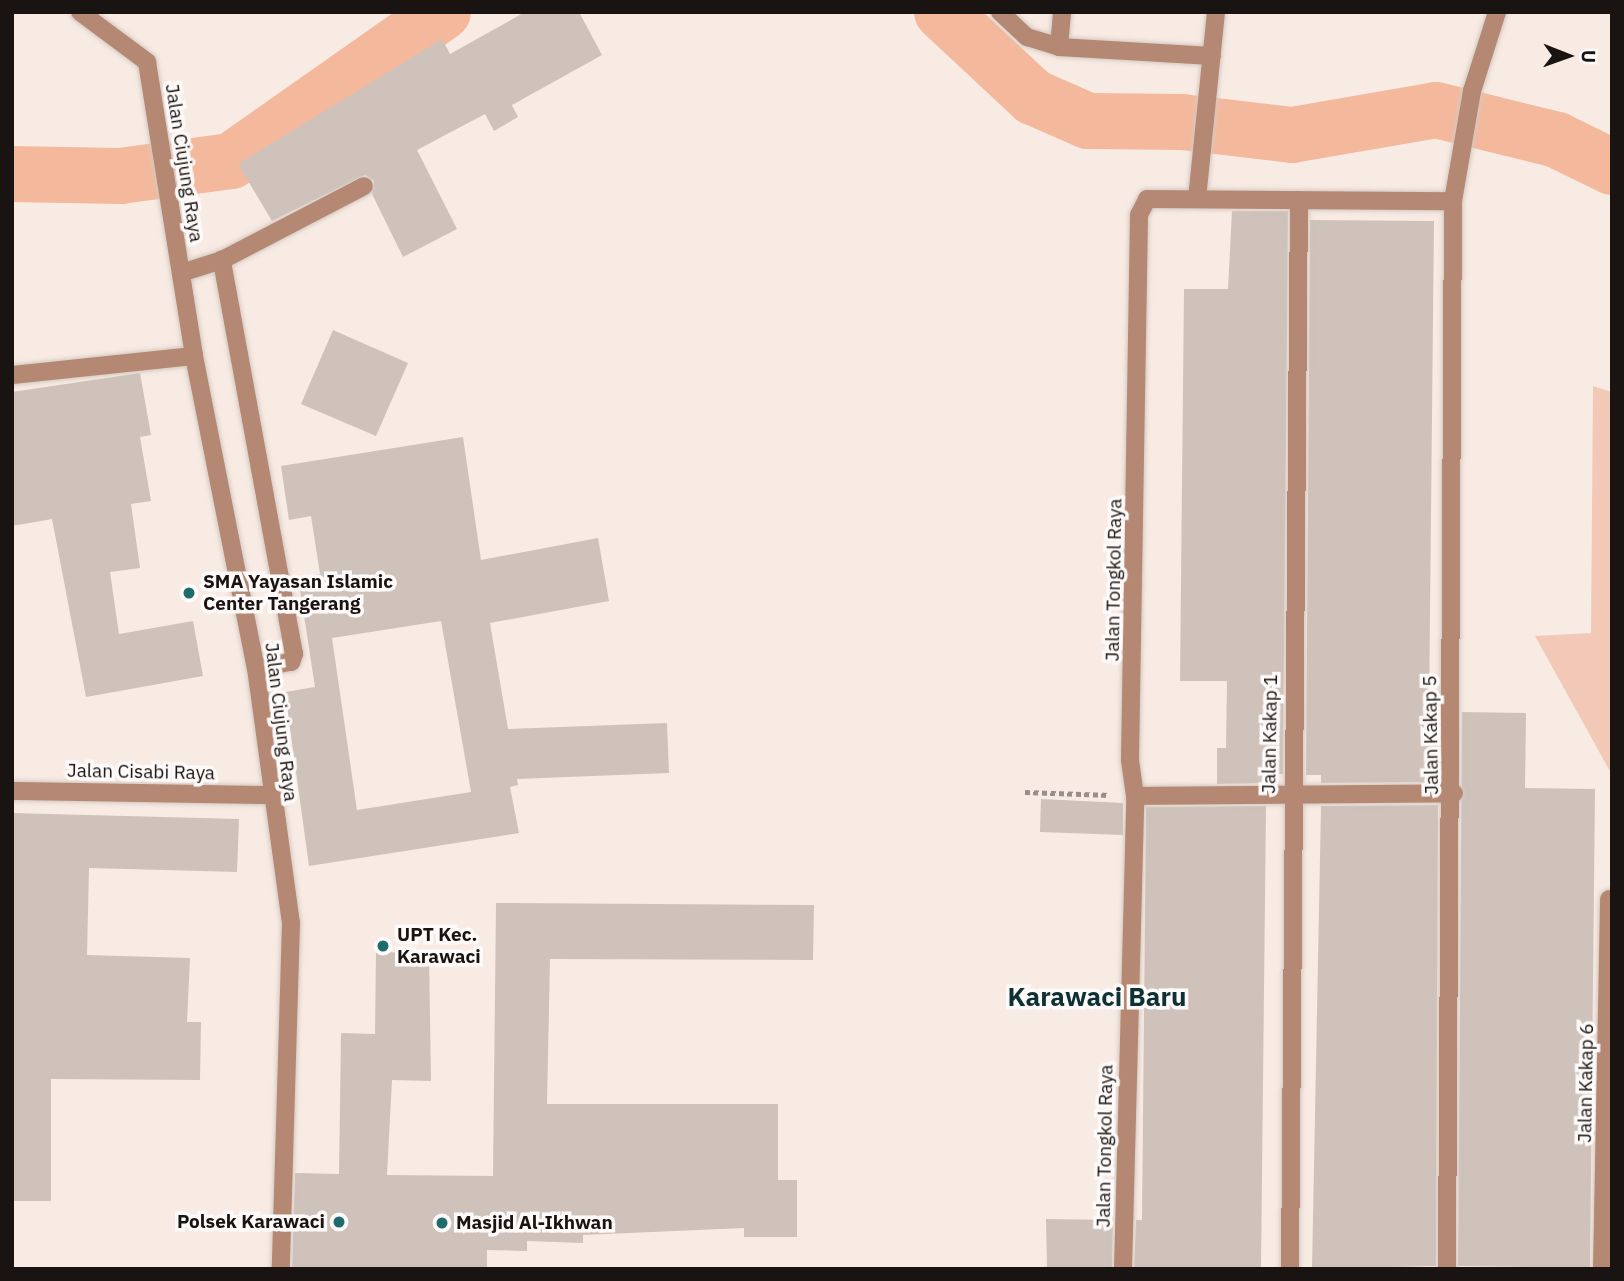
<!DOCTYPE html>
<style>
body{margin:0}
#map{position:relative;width:1624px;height:1281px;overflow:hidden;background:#f8ebe4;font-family:"IBM Plex Sans",sans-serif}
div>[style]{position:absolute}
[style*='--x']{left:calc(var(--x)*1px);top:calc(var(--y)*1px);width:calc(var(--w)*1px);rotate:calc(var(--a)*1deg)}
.green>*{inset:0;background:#f1c9b6}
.river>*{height:56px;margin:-28px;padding:0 28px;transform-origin:28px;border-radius:28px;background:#f4b99c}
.building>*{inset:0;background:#cec2bb}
.path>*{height:4.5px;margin-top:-2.25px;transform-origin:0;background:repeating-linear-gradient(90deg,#988f8a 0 5px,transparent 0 8.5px)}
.roads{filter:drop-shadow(0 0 2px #d4c9c2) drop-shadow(0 0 2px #d4c9c2)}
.minor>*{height:18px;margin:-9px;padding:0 9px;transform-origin:9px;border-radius:9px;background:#b48873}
.dots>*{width:19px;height:19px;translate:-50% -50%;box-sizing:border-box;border:4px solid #fdfaf9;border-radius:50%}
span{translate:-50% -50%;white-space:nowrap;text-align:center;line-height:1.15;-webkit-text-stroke:7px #fdfaf9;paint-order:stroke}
.street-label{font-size:19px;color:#191412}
.poi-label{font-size:19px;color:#191412;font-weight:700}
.left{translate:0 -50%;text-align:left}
.right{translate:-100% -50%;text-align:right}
.district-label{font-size:26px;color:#0e3233;font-weight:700}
.frame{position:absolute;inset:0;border:14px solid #191412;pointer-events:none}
.north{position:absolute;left:1533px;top:21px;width:70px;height:70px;-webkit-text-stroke:5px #fdfaf9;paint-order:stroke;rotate:91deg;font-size:19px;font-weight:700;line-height:28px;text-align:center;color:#191412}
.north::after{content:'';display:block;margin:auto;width:24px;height:32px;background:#191412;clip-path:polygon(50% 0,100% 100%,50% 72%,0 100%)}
</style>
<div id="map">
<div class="green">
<div style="clip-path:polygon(1593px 386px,1612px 392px,1612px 775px,1535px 636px,1591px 633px)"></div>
</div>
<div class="river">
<div style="--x:942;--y:12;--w:125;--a:43"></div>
<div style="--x:1033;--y:97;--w:60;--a:23.6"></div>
<div style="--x:1088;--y:121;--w:94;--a:0.6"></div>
<div style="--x:1182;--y:122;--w:111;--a:6.7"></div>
<div style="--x:1292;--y:135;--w:146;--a:-9.8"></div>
<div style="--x:1436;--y:110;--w:125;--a:13.9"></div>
<div style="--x:1557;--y:140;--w:61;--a:26.1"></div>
<div style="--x:12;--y:174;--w:108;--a:1.1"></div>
<div style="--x:120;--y:176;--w:112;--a:-7.7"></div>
<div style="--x:231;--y:161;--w:259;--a:-35.1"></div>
</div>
<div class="building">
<div style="clip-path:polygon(525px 12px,579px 12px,602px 55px,512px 105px,518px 117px,494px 131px,485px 114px,417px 150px,457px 229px,403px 257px,372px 194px,374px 181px,365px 175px,272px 221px,238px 164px,442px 39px,450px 54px)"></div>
<div style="clip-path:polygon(1232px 211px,1288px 211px,1283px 774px,1266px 774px,1266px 783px,1217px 784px,1217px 748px,1226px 748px,1227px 681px,1180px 681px,1184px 289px,1228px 289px)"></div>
<div style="clip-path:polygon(1310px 220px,1434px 221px,1429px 711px,1439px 711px,1438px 782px,1321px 783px,1321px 775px,1306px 775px)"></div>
<div style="clip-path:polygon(333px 330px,408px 363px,376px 436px,301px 404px)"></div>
<div style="clip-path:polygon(140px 373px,151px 435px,140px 437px,151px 501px,131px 504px,140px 568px,110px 572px,119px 634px,193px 621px,203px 676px,86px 697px,52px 519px,12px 526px,12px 392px)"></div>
<div style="clip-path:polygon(evenodd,463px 437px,481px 560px,598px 538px,609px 601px,490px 623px,508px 729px,667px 723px,669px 773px,517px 779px,518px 785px,510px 787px,519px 833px,309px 866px,285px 692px,315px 687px,298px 577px,320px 574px,311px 516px,289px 520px,281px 466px,463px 437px,441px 621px,471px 792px,357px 810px,332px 638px,441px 621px)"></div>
<div style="clip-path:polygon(1462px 712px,1526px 713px,1525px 788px,1595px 789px,1590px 1268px,1458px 1266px)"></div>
<div style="clip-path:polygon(1041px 799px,1123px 803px,1123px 835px,1040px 832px)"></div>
<div style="clip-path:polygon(1438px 805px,1436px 1266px,1312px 1269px,1321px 806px)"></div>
<div style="clip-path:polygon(1266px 806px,1261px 1269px,1134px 1269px,1136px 1220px,1142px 1220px,1146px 807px)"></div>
<div style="clip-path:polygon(12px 813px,239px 819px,237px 872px,89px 868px,87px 955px,190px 958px,187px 1022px,201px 1022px,200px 1080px,51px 1079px,51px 1201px,12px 1201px)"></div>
<div style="clip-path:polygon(496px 903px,814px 905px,813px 960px,550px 959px,547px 1104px,778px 1104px,778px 1180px,797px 1180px,797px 1237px,744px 1237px,744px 1228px,583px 1235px,583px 1243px,527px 1241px,527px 1251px,487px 1250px,487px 1269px,292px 1269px,295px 1173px,339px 1174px,341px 1033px,375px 1034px,376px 952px,429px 953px,431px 1081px,392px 1080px,387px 1175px,493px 1176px)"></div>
<div style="clip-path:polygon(1046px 1219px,1113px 1220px,1112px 1269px,1047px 1269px)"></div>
</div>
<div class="path">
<div style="--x:1025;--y:792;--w:85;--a:2"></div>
</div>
<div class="roads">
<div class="minor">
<div style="--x:80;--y:12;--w:84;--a:36.7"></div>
<div style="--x:147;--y:62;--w:298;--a:80.9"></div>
<div style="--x:194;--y:356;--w:318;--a:78.8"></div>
<div style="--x:256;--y:668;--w:257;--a:82.2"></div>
<div style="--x:291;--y:923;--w:346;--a:91.7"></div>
<div style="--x:1000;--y:12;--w:37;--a:43"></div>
<div style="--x:1027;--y:37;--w:34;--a:17"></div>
<div style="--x:1059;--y:47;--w:153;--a:3.4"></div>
<div style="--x:1059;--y:47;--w:35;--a:-85"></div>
<div style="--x:1197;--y:199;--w:188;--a:-84.2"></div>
<div style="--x:181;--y:273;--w:43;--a:-17.6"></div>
<div style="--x:12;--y:375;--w:183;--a:-6"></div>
<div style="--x:256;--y:668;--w:36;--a:-10"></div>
<div style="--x:291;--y:662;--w:9;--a:-69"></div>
<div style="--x:294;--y:654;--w:401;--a:-100.4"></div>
<div style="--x:222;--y:260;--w:160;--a:-27.5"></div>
<div style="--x:12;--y:791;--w:256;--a:0.9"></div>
<div style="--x:1135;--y:796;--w:319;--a:-0.5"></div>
<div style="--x:1123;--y:1269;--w:473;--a:-88.5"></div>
<div style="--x:1135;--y:796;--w:37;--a:-98"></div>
<div style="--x:1130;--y:759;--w:544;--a:-89.05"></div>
<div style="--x:1139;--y:215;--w:18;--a:-63"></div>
<div style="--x:1147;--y:199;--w:306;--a:0.4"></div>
<div style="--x:1290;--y:1269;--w:1069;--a:-89.52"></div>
<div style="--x:1447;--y:1269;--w:1068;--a:-89.68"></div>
<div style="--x:1453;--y:201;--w:112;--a:-80.2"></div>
<div style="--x:1472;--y:91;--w:83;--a:-72.4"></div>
<div style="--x:1602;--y:1269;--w:370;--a:-88.9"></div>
</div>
</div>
<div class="dots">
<div style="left:189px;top:593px;background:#1f6c6d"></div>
<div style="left:383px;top:946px;background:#1f6c6d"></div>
<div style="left:339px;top:1222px;background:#1f6c6d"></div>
<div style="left:442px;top:1223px;background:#1f6c6d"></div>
</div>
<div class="street-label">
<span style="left:184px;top:163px;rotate:81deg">Jalan Ciujung Raya</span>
<span style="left:1114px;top:580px;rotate:-89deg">Jalan Tongkol Raya</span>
<span style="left:281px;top:722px;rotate:83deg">Jalan Ciujung Raya</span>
<span style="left:1270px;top:734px;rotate:-89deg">Jalan Kakap 1</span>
<span style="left:1431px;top:735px;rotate:-91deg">Jalan Kakap 5</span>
<span style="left:141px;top:772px;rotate:1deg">Jalan Cisabi Raya</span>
<span style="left:1586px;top:1083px;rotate:-89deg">Jalan Kakap 6</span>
<span style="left:1105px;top:1146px;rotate:-89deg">Jalan Tongkol Raya</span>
</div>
<div class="poi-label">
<span class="left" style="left:203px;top:593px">SMA Yayasan Islamic<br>Center Tangerang</span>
<span class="left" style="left:397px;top:946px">UPT Kec.<br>Karawaci</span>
<span class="right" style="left:325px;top:1222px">Polsek Karawaci</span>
<span class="left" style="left:456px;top:1223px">Masjid Al-Ikhwan</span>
</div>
<div class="district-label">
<span style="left:1097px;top:997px">Karawaci Baru</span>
</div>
<div class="frame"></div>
<div class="north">U</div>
</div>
